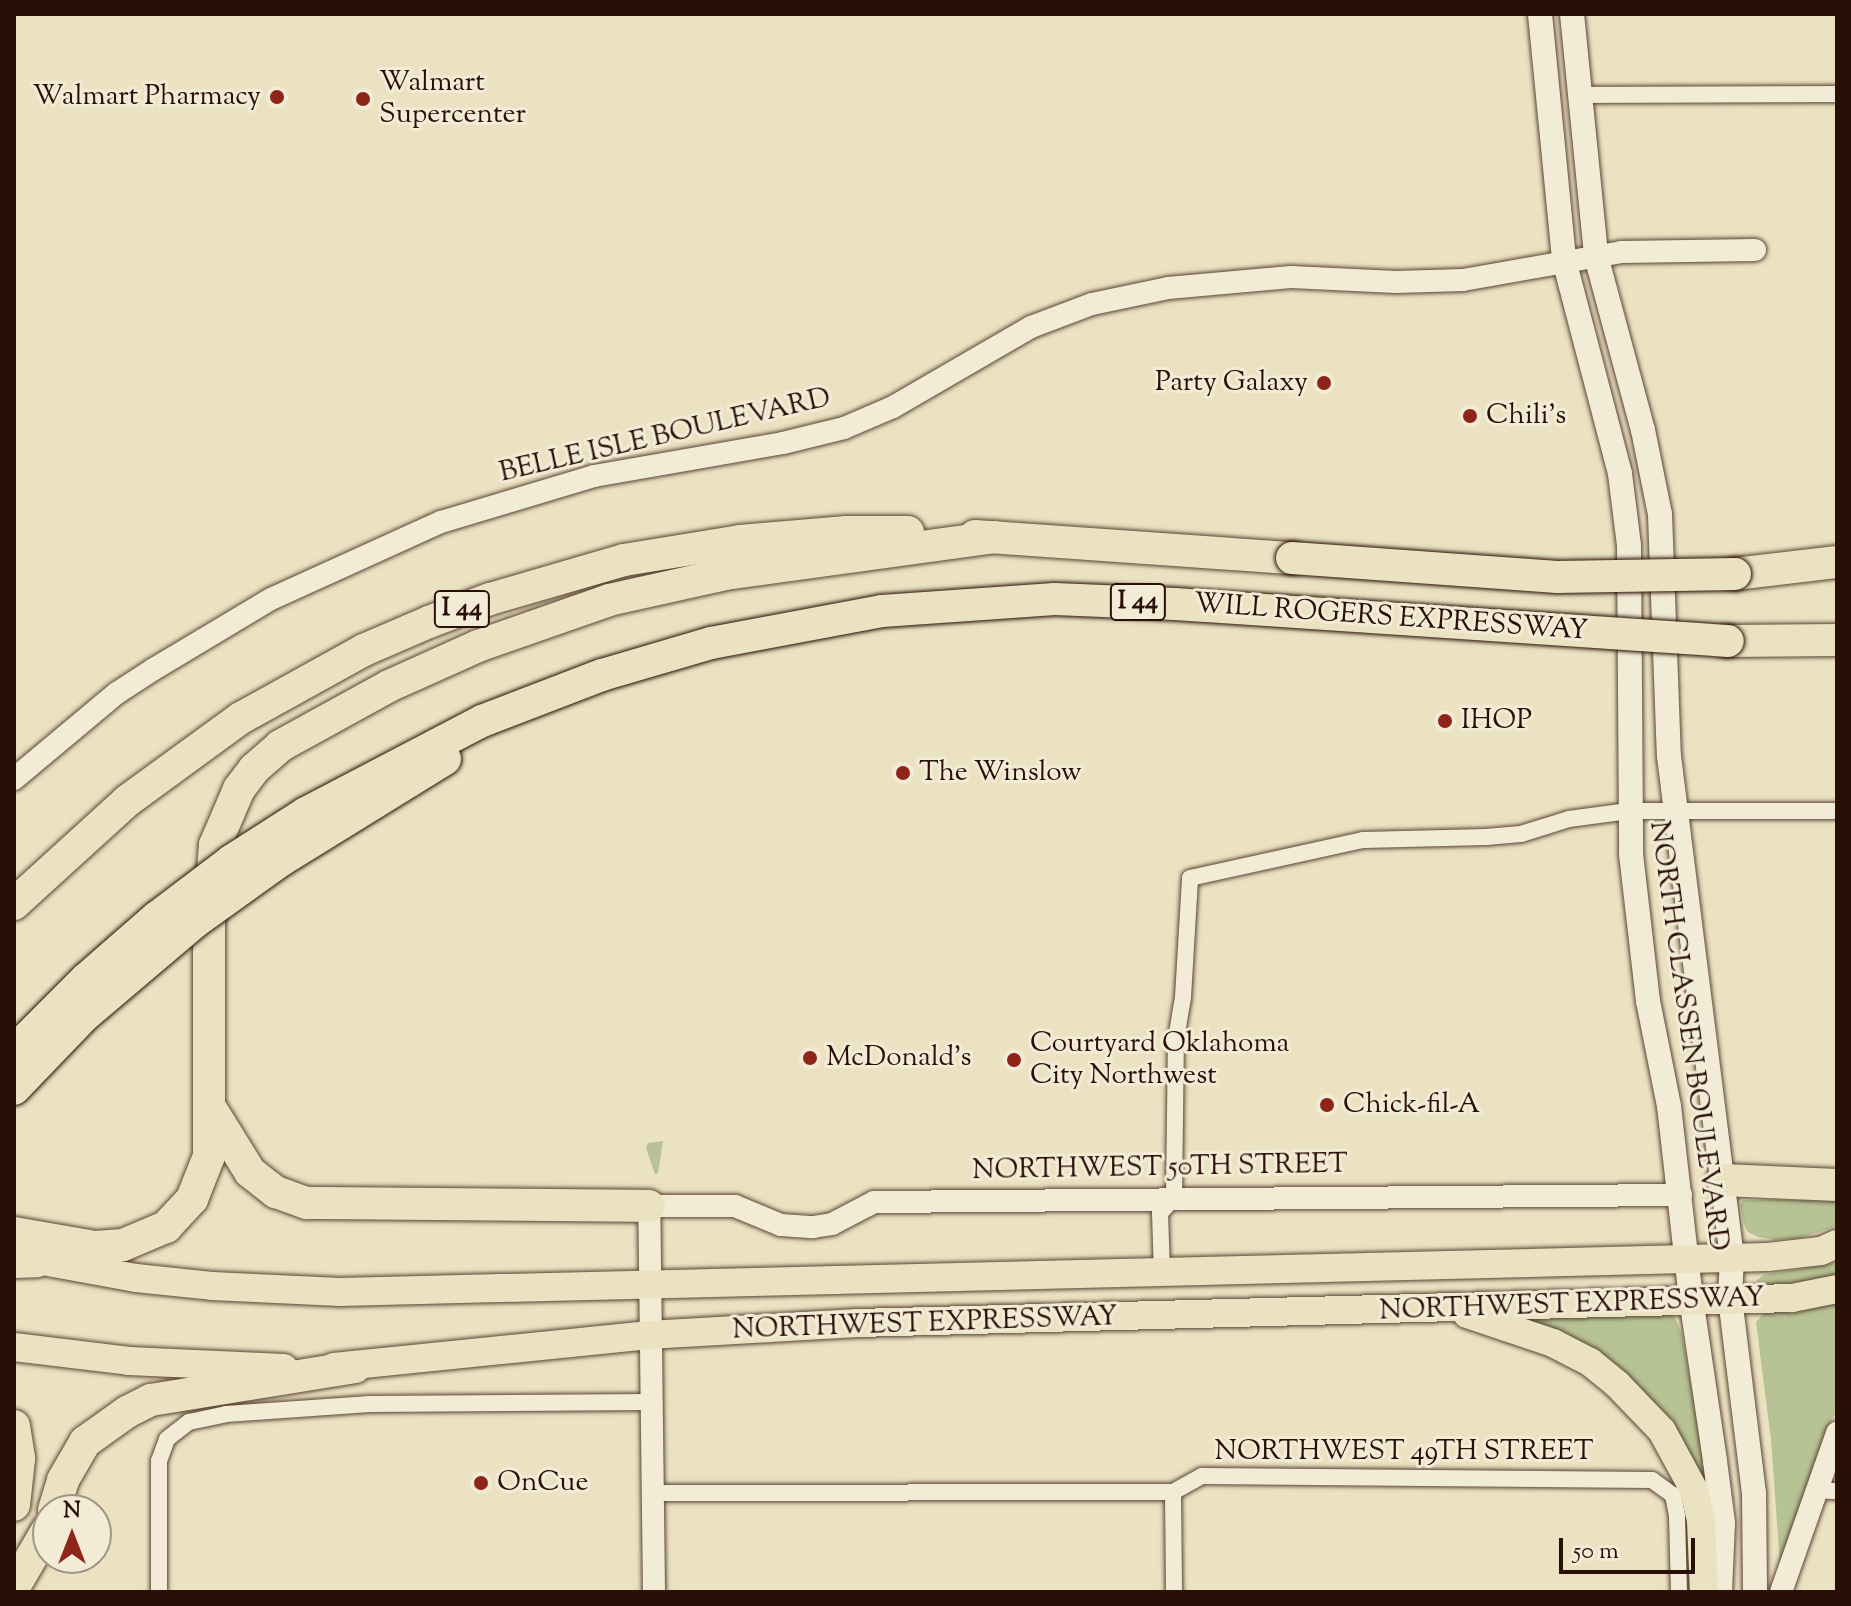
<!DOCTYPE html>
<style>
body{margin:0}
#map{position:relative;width:1851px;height:1606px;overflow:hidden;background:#ebe2c2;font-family:"Sorts Mill Goudy",serif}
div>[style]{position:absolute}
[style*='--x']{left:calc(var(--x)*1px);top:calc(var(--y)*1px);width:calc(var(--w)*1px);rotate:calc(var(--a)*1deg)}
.green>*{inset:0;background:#b7c394}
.roads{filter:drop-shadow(0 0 2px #5a4434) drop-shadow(0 0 2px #5a4434)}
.minor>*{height:16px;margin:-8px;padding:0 8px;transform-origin:8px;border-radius:8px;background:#f2ecd7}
.tertiary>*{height:22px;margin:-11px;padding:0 11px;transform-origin:11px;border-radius:11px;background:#f2ecd7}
.secondary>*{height:24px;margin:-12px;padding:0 12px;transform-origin:12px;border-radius:12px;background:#f2ecd7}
.trunk>*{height:28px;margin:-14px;padding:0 14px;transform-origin:14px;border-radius:14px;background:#ebe2c2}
.motorway>*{height:32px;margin:-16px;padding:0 16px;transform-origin:16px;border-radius:16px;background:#ebe2c2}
.bridges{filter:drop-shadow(0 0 2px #290f05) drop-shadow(0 0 2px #290f05)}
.motorway-bridge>*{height:32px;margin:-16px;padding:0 16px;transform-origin:16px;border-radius:16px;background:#ebe2c2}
.dots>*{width:22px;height:22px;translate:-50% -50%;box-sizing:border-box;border:4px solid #f2ecd7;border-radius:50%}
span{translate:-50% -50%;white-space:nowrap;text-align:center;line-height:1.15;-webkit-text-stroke:6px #f2ecd7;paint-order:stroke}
.shield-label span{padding:2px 6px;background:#f2ecd7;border:2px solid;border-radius:6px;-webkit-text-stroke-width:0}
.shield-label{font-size:26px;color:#290f05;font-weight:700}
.poi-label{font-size:28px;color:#290f05}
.left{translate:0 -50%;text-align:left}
.right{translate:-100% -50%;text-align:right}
.street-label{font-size:28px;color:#290f05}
.frame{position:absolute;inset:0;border:16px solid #290f05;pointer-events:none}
.north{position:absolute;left:32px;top:1494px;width:80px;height:80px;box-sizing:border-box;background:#f2ecd7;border:2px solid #a29483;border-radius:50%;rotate:0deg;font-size:22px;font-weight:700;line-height:32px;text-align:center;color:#290f05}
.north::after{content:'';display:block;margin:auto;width:28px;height:36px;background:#8f2418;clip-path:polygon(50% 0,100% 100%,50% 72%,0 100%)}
.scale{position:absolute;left:1559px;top:1538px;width:136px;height:36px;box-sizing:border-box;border:4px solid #290f05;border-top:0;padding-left:10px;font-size:24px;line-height:28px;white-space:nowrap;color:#290f05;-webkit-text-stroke:6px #f2ecd7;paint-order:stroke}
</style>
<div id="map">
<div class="green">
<div style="clip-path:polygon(663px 1141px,658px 1173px,655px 1174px,646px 1148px,648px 1143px)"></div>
<div style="clip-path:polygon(1743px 1200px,1837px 1200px,1837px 1226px,1800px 1238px,1776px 1240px,1758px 1237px,1748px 1232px,1744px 1224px,1740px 1204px)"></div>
<div style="clip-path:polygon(1837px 1263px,1837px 1278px,1763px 1289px,1756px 1281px,1763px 1275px)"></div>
<div style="clip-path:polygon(1837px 1299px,1837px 1411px,1827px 1428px,1780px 1565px,1771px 1440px,1756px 1322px,1767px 1310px)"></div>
<div style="clip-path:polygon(1535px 1314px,1670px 1314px,1675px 1318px,1682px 1334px,1707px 1479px,1700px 1481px,1533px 1322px)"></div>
</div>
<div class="roads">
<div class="minor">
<div style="--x:1580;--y:95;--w:257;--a:-0.2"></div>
<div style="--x:1162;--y:1273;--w:60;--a:-91.9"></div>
<div style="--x:1160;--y:1213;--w:21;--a:-47"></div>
<div style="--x:1174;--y:1198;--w:159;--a:-89.3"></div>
<div style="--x:1176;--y:1039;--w:43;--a:-80.5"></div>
<div style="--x:1183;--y:997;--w:119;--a:-86.6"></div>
<div style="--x:1190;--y:878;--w:177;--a:-12.4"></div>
<div style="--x:1363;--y:840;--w:123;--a:-1.4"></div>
<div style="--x:1486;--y:837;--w:35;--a:-5"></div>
<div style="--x:1521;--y:834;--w:50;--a:-17.4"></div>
<div style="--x:1569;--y:819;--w:60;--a:-7.7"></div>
<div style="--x:1628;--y:811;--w:209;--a:0"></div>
<div style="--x:1815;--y:1490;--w:22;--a:3"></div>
<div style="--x:1173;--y:1492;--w:100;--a:89.4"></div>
<div style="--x:652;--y:1493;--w:521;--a:-0.11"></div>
<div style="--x:1173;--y:1492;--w:33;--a:-29"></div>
<div style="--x:1202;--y:1476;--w:450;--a:0.5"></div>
<div style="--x:1652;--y:1480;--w:26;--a:36"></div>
<div style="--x:1673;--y:1495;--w:21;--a:79"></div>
<div style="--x:1677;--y:1516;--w:76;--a:88.5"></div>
<div style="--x:159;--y:1592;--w:131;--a:-90"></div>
<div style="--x:159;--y:1461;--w:23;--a:-70"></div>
<div style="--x:167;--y:1439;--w:28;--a:-38"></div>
<div style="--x:189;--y:1422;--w:38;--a:-12"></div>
<div style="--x:226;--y:1414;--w:144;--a:-4"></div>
<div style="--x:370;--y:1404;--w:280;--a:-0.4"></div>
</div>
<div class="tertiary">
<div style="--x:14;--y:779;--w:134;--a:-39.9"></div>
<div style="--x:117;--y:693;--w:44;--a:-33"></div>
<div style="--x:154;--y:669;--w:136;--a:-30.9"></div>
<div style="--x:271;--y:599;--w:187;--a:-24.4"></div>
<div style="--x:441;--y:522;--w:160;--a:-16.7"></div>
<div style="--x:594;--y:476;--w:192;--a:-9.9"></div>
<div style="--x:783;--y:443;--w:63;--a:-13.8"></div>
<div style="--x:844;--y:428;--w:53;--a:-23.2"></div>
<div style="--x:893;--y:407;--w:160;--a:-30.1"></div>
<div style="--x:1031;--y:327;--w:65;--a:-20.7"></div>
<div style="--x:1092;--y:304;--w:78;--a:-11.9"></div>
<div style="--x:1168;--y:288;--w:123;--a:-5.1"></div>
<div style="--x:1291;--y:277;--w:105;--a:2.7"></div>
<div style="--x:1396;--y:282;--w:67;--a:-1.7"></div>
<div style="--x:1463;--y:280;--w:160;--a:-10"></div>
<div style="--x:1621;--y:252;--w:134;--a:-0.9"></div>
<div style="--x:654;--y:1592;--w:386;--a:-90.7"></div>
<div style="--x:649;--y:1206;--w:86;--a:0"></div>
<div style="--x:735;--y:1206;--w:50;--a:22.4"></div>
<div style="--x:781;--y:1225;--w:32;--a:4"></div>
<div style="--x:813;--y:1227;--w:19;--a:-9"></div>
<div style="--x:832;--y:1224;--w:47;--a:-27.6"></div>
<div style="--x:874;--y:1202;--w:807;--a:-0.5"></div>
<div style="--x:1781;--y:1592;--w:169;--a:-70.6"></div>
</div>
<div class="secondary">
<div style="--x:1540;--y:14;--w:247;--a:84.4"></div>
<div style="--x:1564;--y:260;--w:221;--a:75.3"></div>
<div style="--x:1620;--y:474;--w:72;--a:82.8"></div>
<div style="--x:1629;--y:545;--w:309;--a:89.6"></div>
<div style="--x:1631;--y:854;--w:148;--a:83.4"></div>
<div style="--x:1648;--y:1001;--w:107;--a:78.7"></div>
<div style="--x:1669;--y:1106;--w:193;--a:83.5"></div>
<div style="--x:1691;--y:1298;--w:165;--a:81.6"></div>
<div style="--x:1715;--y:1461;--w:63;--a:82.6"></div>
<div style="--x:1723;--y:1523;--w:69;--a:92.5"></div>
<div style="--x:1572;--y:14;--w:243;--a:84.3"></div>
<div style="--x:1596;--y:256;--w:180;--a:74.9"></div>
<div style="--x:1643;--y:430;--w:86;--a:78.6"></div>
<div style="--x:1660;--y:514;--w:242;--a:87.9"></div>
<div style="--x:1669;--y:756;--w:506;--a:82.85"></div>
<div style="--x:1732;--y:1258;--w:40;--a:92.9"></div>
<div style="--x:1730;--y:1298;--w:196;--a:83"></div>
<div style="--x:1754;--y:1493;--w:99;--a:89.4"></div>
</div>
<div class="trunk">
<div style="--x:15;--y:1256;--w:123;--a:10.3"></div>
<div style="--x:136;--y:1278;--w:76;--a:6"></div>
<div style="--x:212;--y:1286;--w:128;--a:2.7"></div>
<div style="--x:340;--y:1292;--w:1428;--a:-1.4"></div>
<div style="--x:1768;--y:1257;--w:53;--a:-6.5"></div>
<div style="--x:1821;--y:1251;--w:17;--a:-24"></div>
<div style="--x:1467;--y:1314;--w:91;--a:18.6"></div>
<div style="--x:1553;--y:1343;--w:42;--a:27.2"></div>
<div style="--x:1590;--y:1362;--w:35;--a:39"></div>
<div style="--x:1617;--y:1384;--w:65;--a:46.2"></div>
<div style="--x:1662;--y:1431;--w:67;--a:61.5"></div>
<div style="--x:1694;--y:1490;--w:32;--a:77"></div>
<div style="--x:1701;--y:1521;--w:71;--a:87.6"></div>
<div style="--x:14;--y:1347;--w:116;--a:6.9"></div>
<div style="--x:129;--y:1361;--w:155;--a:2.6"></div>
<div style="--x:334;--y:1367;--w:317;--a:-5.8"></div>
<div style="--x:649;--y:1335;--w:208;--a:-3.3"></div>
<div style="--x:857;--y:1323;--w:935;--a:-1.53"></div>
<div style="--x:1792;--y:1298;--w:46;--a:-11.3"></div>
</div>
<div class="motorway">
<div style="--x:975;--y:536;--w:318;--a:4"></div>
<div style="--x:1735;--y:574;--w:103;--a:-6.7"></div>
<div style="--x:1728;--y:641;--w:109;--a:-0.5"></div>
<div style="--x:14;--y:904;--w:153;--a:-42.3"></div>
<div style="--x:127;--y:801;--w:141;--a:-36.1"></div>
<div style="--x:241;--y:718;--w:141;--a:-28.9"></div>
<div style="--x:364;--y:650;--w:71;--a:-23.3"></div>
<div style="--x:429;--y:622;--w:65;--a:-20.7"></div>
<div style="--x:490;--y:599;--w:140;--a:-16.2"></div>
<div style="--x:624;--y:560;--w:118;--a:-9.3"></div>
<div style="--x:740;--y:541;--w:107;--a:-4.8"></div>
<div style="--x:847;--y:532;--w:61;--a:0"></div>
<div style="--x:211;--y:1109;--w:74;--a:58.2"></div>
<div style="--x:250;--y:1172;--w:33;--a:38"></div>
<div style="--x:276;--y:1192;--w:33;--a:20"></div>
<div style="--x:307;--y:1203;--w:342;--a:0.5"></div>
<div style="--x:1723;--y:1180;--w:114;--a:2.5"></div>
<div style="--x:14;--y:1233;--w:82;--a:9.8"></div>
<div style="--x:95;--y:1247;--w:28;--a:-4"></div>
<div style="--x:123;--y:1245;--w:47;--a:-22.7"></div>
<div style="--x:166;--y:1227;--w:38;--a:-47"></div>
<div style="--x:192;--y:1199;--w:46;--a:-68.4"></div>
<div style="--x:209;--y:1156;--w:232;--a:-90"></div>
<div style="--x:209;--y:924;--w:79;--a:-85.7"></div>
<div style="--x:215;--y:845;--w:61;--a:-66.8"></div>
<div style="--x:239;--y:789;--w:25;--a:-53"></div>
<div style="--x:254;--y:769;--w:35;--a:-41"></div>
<div style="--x:280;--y:746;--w:124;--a:-28.8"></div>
<div style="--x:389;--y:686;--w:98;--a:-24.2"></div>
<div style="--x:478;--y:646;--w:139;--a:-19.3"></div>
<div style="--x:609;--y:600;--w:119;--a:-12.6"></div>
<div style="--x:725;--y:574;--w:272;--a:-7.8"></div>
<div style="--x:14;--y:1262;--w:23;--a:-2"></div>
<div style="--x:14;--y:1426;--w:33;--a:81"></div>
<div style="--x:19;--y:1459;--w:46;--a:96.2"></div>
<div style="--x:54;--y:1510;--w:31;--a:-73"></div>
<div style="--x:63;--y:1480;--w:44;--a:-59.9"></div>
<div style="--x:85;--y:1442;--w:52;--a:-35.5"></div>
<div style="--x:127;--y:1412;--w:27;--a:-27"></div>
<div style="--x:151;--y:1400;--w:207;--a:-9.2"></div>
<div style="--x:14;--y:1587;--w:67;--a:-59.6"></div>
</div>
</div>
<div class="bridges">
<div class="motorway-bridge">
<div style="--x:1292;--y:558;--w:266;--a:4.1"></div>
<div style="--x:1557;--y:577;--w:178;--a:-1"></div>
<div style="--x:14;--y:1051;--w:102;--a:-45"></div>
<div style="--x:86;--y:979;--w:93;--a:-41.1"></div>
<div style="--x:156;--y:918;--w:94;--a:-37.2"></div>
<div style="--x:231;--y:861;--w:89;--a:-32.6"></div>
<div style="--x:306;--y:813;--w:199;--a:-27.6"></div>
<div style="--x:482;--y:721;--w:129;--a:-21"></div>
<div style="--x:602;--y:675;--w:114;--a:-16.4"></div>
<div style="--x:711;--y:643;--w:174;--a:-10.6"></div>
<div style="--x:882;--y:611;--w:173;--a:-4"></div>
<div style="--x:1055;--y:599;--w:120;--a:2.4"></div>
<div style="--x:1175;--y:604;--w:554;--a:3.83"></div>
<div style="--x:14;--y:1089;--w:100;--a:-46.2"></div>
<div style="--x:83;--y:1017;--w:147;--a:-40.3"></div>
<div style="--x:195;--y:922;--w:105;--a:-35.7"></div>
<div style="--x:280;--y:861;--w:194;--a:-31.7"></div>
</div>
</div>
<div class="dots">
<div style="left:277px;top:97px;background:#8f2418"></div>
<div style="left:363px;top:99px;background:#8f2418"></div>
<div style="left:1324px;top:383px;background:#8f2418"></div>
<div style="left:1470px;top:416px;background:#8f2418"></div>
<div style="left:1445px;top:721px;background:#8f2418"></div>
<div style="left:903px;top:773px;background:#8f2418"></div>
<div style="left:810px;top:1058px;background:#8f2418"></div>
<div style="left:1014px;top:1060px;background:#8f2418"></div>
<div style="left:1327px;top:1105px;background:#8f2418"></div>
<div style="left:481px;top:1483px;background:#8f2418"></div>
</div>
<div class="shield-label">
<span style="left:1138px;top:602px">I 44</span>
<span style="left:462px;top:609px">I 44</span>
</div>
<div class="poi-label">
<span class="left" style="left:379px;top:99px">Walmart<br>Supercenter</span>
<span class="right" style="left:261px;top:97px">Walmart Pharmacy</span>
<span class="right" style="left:1308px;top:383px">Party Galaxy</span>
<span class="left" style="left:1486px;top:416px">Chili's</span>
<span class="left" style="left:1461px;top:721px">IHOP</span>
<span class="left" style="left:919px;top:773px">The Winslow</span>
<span class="left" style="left:1030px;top:1060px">Courtyard Oklahoma<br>City Northwest</span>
<span class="left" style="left:826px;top:1058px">McDonald's</span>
<span class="left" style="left:1343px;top:1105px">Chick-fil-A</span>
<span class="left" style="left:497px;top:1483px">OnCue</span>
</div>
<div class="street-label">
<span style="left:665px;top:436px;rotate:-13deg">BELLE ISLE BOULEVARD</span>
<span style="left:1391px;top:618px;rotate:4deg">WILL ROGERS EXPRESSWAY</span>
<span style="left:1688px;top:1036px;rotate:82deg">NORTH CLASSEN BOULEVARD</span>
<span style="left:1160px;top:1168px;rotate:-1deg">NORTHWEST 50TH STREET</span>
<span style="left:1572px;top:1305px;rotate:-2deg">NORTHWEST EXPRESSWAY</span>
<span style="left:925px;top:1324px;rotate:-2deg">NORTHWEST EXPRESSWAY</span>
<span style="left:1404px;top:1452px">NORTHWEST 49TH STREET</span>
</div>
<div class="frame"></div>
<div class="north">N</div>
<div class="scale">50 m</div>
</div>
